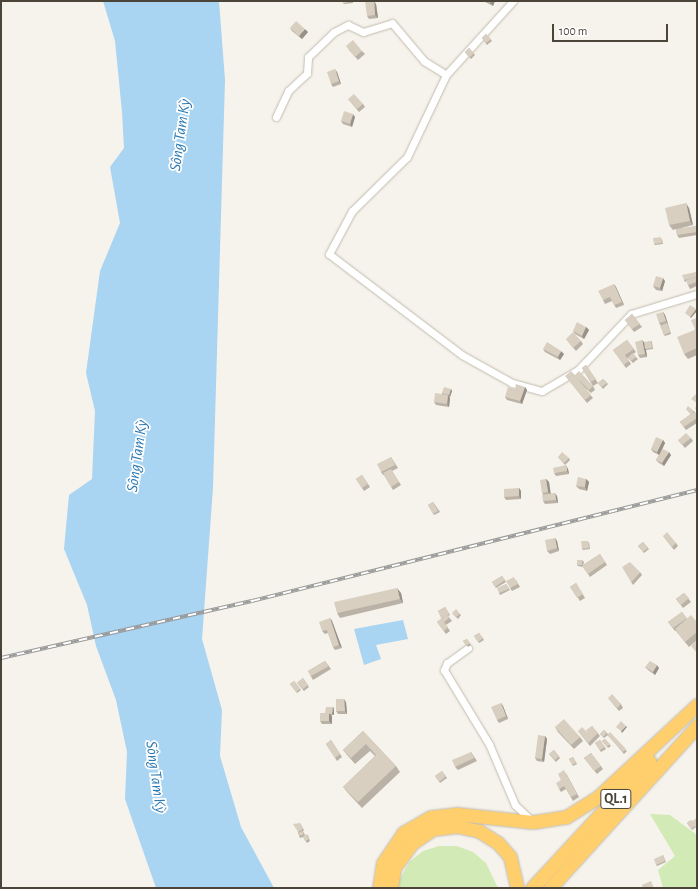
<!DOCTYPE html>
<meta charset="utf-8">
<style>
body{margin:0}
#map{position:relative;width:698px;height:889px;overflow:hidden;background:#f6f3ec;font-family:"Alegreya Sans",sans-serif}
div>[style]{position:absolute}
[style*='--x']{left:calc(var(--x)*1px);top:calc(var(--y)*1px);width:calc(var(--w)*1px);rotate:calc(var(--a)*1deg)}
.green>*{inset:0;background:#d2eab5}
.water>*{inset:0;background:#a9d4f2}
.roads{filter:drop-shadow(0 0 1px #c2bbae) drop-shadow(0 0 1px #c2bbae)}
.street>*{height:7px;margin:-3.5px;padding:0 3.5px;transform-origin:3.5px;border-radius:3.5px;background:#fff}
.highway>*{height:13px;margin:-6.5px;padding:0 6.5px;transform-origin:6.5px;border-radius:6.5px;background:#ffcf6e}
.rail>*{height:4px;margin-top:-2px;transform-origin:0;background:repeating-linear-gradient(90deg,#fff 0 8px,#9a9a9a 0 16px);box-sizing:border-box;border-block:1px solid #9a9a9a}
.wall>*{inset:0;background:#bab2a6}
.shaded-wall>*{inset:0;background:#979187}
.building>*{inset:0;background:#d8cfc1}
span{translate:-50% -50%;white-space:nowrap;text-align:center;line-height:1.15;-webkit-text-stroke:3.5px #fff;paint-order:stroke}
.shield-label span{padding:1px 3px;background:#fff;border:1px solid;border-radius:3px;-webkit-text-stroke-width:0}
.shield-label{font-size:14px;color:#4b4439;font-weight:700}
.water-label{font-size:16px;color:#2e7ab2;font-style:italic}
.frame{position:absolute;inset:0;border:2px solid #4b4439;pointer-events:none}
.scale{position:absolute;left:552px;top:24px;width:116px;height:18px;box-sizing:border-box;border:2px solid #4b4439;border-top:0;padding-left:5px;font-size:12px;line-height:14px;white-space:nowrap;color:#4b4439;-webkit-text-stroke:3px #fff;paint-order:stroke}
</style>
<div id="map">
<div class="green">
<div style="clip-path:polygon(650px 814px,670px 815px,697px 835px,697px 888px,663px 888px,658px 870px,675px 856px)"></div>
<div style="clip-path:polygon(439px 846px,457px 846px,473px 852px,486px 863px,498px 888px,395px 888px,409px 862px,423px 851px)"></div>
</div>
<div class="water">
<div style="clip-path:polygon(103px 1px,219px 1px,225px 80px,213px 488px,202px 639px,222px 710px,220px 756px,241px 827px,274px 888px,156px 888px,125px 799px,127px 752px,116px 700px,96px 646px,87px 605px,64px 549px,69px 495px,92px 479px,95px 411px,86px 373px,100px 271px,120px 223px,110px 167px,124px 148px,122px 112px,115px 41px)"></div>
<div style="clip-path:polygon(403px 620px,408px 639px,376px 645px,381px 659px,364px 665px,354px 629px)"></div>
</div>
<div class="roads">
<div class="street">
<div style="--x:513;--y:1;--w:100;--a:132.2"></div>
<div style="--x:446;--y:75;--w:91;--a:115.4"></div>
<div style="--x:407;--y:157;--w:77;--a:135.5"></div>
<div style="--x:352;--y:211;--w:49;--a:118.1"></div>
<div style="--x:329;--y:254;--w:167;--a:37.2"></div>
<div style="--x:462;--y:355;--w:57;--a:29.2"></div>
<div style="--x:512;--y:383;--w:31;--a:15"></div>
<div style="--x:542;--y:391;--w:42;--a:-30.3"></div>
<div style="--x:578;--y:370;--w:77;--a:-46.6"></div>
<div style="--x:631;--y:314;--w:69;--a:-16.9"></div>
<div style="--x:276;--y:117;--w:29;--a:-65"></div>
<div style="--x:288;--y:91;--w:26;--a:-43"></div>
<div style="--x:307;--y:73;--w:16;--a:-86"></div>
<div style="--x:308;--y:57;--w:36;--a:-44"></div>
<div style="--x:334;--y:32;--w:16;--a:-27"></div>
<div style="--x:348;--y:25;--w:17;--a:25"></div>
<div style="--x:363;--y:32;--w:30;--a:-17"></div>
<div style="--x:392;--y:23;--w:50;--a:49.9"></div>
<div style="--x:424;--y:61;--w:26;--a:32"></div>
<div style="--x:468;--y:648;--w:26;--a:144"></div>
<div style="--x:447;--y:663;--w:8;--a:113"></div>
<div style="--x:444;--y:670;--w:87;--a:58.7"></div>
<div style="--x:489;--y:744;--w:66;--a:66.9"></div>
<div style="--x:515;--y:805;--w:25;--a:43"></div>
</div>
<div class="highway">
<div style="--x:379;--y:888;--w:25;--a:-81"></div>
<div style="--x:383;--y:863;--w:36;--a:-56"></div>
<div style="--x:403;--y:833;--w:32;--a:-30"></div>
<div style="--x:431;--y:817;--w:26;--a:-7"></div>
<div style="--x:457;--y:814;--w:76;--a:6"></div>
<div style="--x:533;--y:822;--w:33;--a:-9"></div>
<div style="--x:566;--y:817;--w:39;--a:-32"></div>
<div style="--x:599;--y:796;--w:134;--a:-42.9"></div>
<div style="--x:391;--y:888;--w:20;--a:-81"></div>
<div style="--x:394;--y:868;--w:31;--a:-54"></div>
<div style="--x:412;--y:843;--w:25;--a:-34"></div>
<div style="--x:433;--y:829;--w:23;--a:-7"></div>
<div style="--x:456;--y:826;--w:24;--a:12"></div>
<div style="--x:479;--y:831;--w:22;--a:32"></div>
<div style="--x:498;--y:843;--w:18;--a:49"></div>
<div style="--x:510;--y:857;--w:32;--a:77"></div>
<div style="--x:532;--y:888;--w:173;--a:-47.3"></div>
<div style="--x:550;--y:888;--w:219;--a:-47.8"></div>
</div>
</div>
<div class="rail">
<div style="--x:1;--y:658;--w:257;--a:-12.8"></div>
<div style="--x:252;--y:601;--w:459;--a:-14"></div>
</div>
<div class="wall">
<div style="clip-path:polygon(353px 1px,353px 3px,344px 4px,343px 3px)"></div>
<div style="clip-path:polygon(483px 1px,495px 1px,493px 6px)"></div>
<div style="clip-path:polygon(376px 4px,378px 18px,369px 19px,367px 16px)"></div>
<div style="clip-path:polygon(290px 28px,308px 32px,302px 39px,292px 31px)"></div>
<div style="clip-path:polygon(486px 34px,492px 41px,487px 45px,482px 38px)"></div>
<div style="clip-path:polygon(469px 48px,475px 55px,471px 59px,465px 52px)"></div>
<div style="clip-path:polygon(348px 49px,362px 51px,365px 54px,358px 60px)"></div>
<div style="clip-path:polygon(337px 72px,341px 84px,333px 87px,331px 84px)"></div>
<div style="clip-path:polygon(348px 99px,363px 104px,365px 107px,359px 112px)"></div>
<div style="clip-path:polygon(355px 117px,352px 127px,343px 124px,341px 121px)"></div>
<div style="clip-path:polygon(689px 208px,693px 225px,678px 229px,697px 226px,697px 235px,679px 238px,677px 235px,676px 229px,673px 230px,669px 225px)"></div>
<div style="clip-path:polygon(662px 239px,663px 244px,655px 245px,654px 244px)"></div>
<div style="clip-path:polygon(696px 272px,697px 273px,697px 286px,690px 289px,688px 285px,687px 281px,685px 282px,684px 280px)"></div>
<div style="clip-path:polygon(665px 281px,662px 291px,656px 290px,653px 286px)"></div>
<div style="clip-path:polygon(614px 284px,616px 287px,624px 305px,616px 308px,612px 301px,605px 304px,603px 300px)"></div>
<div style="clip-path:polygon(663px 312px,665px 315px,668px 324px,671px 334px,665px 336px,664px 335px,661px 326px,659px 323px)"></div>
<div style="clip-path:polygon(632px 314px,642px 327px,634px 332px,625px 320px)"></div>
<div style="clip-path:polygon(697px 318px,697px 355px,688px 359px,684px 354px,695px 329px)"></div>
<div style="clip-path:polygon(586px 327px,589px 330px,584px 339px,575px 334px,573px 331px)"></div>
<div style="clip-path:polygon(566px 339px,581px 341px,583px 344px,576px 351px)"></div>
<div style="clip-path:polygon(627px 340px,636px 352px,633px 354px,638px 359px,633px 363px,628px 358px,627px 358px,631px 364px,626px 368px,613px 350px)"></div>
<div style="clip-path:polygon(651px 341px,652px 342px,653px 349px,646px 350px,647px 357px,640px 358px,638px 355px,644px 343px)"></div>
<div style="clip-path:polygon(543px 349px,564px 354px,560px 360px,545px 352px)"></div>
<div style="clip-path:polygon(586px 365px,598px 383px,593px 386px,582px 368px)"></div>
<div style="clip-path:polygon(575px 375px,593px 386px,595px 390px,591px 393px,582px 385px,593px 398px,587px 403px,568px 379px)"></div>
<div style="clip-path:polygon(603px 379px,608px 384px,603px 389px,598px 383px)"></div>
<div style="clip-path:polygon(525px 387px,527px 390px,522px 404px,507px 400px,505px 397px,515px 389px)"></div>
<div style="clip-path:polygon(451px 389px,452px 391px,450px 397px,449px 396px,450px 398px,449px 407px,436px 405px,434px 402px,442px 394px,442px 393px)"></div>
<div style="clip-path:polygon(686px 409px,694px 411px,697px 415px,697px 423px,686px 430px,680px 422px,691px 414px)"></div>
<div style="clip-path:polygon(691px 438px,693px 441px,685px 448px,678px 440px)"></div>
<div style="clip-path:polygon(663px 440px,665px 443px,660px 455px,671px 455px,664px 466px,659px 463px,656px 460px,659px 455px,653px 452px,651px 449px)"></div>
<div style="clip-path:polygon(391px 457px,398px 468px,392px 471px,401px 485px,393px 490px,384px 475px,383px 475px,381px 472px)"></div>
<div style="clip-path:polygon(558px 457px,569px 458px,570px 460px,565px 465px)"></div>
<div style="clip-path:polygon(568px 469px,569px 474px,556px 476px,554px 473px)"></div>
<div style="clip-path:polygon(362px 475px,370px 487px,364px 491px,356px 479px)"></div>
<div style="clip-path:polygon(546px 479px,549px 482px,550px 494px,557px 496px,558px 503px,545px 504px,543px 501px,543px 494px,542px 493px)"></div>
<div style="clip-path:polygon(586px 479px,589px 482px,587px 491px,579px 489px,576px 486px)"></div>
<div style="clip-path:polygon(519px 488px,521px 491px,521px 499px,506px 500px,504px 497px)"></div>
<div style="clip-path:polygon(433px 502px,440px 512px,434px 515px,428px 505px)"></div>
<div style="clip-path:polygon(663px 536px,676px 543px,678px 546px,674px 550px)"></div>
<div style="clip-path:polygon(555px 538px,557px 541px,559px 551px,550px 554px,547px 551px)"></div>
<div style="clip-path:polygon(589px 542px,590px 549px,583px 550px,582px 549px)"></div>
<div style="clip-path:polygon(643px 542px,649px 549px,644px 553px,638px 546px)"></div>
<div style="clip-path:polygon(600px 554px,607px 565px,590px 577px,583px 567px,578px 566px,577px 565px,582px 560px,584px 562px,583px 565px)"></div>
<div style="clip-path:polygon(640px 572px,642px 575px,633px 585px,631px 582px)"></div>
<div style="clip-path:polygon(502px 576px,506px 582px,496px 588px,492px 582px)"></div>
<div style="clip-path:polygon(516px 580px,520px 587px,512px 591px,510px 588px)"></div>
<div style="clip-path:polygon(576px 583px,585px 598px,580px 601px,570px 587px)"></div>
<div style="clip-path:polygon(506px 584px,510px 590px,500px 595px,499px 593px)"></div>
<div style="clip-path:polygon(401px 593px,403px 603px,340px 618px,337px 613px)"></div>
<div style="clip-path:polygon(684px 593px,691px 602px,683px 608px,676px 599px)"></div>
<div style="clip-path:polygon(445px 607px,450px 615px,448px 616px,452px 621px,446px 625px,450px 631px,446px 634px,437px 622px,442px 618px,438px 611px)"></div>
<div style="clip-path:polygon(682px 612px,687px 619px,697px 622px,697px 640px,689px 647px,676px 631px,675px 631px,668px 622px)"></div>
<div style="clip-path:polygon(453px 614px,460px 614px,461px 615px,458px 619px)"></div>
<div style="clip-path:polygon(330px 618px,332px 621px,342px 648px,335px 650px,333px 647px,328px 633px,325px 634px,322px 631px)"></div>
<div style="clip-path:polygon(479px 633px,484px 640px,479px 643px,474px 636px)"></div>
<div style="clip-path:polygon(467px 639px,471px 645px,468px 647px,463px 641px)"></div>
<div style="clip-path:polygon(325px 661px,331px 669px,313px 680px,308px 671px)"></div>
<div style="clip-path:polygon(645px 667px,659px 668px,655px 675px,648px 670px)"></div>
<div style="clip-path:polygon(303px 678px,309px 687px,304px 691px,297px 683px)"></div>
<div style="clip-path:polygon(294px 681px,301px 690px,297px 693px,290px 684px)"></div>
<div style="clip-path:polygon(608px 698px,621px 704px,623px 708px,619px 711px)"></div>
<div style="clip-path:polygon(346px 702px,347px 714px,338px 714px,336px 711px)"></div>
<div style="clip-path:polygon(501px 703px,503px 706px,508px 719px,499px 723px,497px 720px)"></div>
<div style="clip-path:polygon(333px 707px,334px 709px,334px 715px,331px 715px,332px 716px,332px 724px,322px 724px,320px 721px,326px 713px)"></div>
<div style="clip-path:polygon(592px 726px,600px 736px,590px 746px,578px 731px,588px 733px)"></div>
<div style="clip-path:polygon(555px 727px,580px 737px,583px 741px,574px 749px,558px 732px)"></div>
<div style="clip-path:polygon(604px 730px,608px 734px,627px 751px,624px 754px,608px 735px,604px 738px,600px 734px)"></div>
<div style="clip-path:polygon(363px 731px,396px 766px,400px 772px,362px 808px,348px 793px,343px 787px,375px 756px,370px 751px,355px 764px,348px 756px,343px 750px)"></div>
<div style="clip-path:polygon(545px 736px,547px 739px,544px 762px,537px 761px,535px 758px)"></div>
<div style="clip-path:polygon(605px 739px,611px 746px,608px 748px,602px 741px)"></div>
<div style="clip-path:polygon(331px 740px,342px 757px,337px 761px,326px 744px)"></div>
<div style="clip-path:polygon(600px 740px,606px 749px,601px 752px,595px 743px)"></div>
<div style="clip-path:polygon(554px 750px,560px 758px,556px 762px,549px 754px)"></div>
<div style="clip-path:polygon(471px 752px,477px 761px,458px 770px,455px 767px)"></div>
<div style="clip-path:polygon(591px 753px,603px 769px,597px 774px,584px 758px)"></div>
<div style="clip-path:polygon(573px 757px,577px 764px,573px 766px,569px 759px)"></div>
<div style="clip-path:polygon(442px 771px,447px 778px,440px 783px,435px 776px)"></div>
<div style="clip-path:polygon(566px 773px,579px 797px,573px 801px,566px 789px,561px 792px,559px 789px)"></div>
<div style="clip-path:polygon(691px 820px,696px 827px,692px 830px,687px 823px)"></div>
<div style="clip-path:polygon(300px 823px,304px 830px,303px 831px,305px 835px,308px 835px,310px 841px,307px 843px,303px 837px,300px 838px,298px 833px,298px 832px)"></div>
<div style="clip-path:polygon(663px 855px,666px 862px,657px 866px,656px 865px)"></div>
</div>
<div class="shaded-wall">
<div style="clip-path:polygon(374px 1px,376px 4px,378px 18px,375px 15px)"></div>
<div style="clip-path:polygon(491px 1px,495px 1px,493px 6px,490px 3px)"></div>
<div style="clip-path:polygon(305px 29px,308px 32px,302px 39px,299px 36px)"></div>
<div style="clip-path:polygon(335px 69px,337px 72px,341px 84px,339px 81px)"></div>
<div style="clip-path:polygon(353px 114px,355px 117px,352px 127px,350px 124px)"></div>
<div style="clip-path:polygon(686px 203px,689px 208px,693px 225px,690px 221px)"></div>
<div style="clip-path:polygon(663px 278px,665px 281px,662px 291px,660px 288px)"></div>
<div style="clip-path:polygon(614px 284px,616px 287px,624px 305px,622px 302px)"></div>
<div style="clip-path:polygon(696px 309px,697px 311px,691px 318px,690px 317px)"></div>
<div style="clip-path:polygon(663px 312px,665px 315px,668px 324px,666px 321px)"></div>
<div style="clip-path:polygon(586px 327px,589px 330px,584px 339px,582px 336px)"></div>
<div style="clip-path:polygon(642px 340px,645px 343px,647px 357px,645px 354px)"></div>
<div style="clip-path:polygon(561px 351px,564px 354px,560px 360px,558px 357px)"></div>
<div style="clip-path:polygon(525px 387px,527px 390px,522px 404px,520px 401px)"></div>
<div style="clip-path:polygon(451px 389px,452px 391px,450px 397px,449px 395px)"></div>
<div style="clip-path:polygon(448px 395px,450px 398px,449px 407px,447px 404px)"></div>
<div style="clip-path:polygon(663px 440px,665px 443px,659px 455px,657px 452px)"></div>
<div style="clip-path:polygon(669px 452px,671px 455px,664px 466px,662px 463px)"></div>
<div style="clip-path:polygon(566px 465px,568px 469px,569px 474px,567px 471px)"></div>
<div style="clip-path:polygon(546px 479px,549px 482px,551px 495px,548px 492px)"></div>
<div style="clip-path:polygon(586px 479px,589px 482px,587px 491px,585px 487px)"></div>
<div style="clip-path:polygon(519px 488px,521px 491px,521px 499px,519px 496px)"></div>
<div style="clip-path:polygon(555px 493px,557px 496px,558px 503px,556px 500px)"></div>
<div style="clip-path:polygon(555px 538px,557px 541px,559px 551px,557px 548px)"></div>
<div style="clip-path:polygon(397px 588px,401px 593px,403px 603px,400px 599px)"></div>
<div style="clip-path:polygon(330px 618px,332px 621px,342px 648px,339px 645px)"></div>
<div style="clip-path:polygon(657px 665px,659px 668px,655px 675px,653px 672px)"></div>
<div style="clip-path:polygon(344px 699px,346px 702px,347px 714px,345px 711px)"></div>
<div style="clip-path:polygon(501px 703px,503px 706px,508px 719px,506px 716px)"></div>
<div style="clip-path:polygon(333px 707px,334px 709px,334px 715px,332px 714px)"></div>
<div style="clip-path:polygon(329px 713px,332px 716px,332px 724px,329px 721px)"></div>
<div style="clip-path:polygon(626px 726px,627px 727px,622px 733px,621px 731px)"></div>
<div style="clip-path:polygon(545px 736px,547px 739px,544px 762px,542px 759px)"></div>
</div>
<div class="building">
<div style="clip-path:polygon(342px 1px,352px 1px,343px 3px)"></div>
<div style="clip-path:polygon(365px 1px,374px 1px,375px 15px,367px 16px)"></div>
<div style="clip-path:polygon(296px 21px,305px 29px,299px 36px,290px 28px)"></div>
<div style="clip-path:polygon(486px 34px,491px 39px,486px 43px,482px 38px)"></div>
<div style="clip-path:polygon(353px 40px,362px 51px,355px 57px,346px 46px)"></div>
<div style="clip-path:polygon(469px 48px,474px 53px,469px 58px,465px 52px)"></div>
<div style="clip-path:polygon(335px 69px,339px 81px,331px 84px,327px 72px)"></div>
<div style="clip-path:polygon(354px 94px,363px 104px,357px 109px,348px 99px)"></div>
<div style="clip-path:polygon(344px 111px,353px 114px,350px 124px,341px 121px)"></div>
<div style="clip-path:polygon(686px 203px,690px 221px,669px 225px,665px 208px)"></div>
<div style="clip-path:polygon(697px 226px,697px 232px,677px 235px,676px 229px)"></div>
<div style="clip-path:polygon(661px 237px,662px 243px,654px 244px,653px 238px)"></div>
<div style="clip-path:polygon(696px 272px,697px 277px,684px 280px,682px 275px)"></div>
<div style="clip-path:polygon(656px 276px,663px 278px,660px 288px,653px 286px)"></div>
<div style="clip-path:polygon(697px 277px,697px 282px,688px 285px,686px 280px)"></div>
<div style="clip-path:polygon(614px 284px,622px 302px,614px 305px,610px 297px,603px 300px,598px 291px)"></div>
<div style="clip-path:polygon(690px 305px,696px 309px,690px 317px,685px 313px)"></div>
<div style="clip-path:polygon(663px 312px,666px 321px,659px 323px,656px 314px)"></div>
<div style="clip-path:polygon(632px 314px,640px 324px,632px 329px,625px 320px)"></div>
<div style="clip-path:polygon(697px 318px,697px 329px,695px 329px,691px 320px)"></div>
<div style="clip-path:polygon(577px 322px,586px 327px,582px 336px,573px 331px)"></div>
<div style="clip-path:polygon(667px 323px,670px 332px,664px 335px,660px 326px)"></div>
<div style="clip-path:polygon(697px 329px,697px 348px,684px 354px,677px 337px)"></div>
<div style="clip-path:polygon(573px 332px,581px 341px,573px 348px,566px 339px)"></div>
<div style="clip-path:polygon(627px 340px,634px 349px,625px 355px,629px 361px,624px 365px,613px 350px)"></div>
<div style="clip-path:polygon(642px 340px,645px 354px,638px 355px,635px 342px)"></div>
<div style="clip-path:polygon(651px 341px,652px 348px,645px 349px,644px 342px)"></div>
<div style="clip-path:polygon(547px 342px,561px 351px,558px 357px,543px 349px)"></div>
<div style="clip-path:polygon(633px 353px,636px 357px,631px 361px,628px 357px)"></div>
<div style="clip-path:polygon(586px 365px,596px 379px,591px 382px,582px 368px)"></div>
<div style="clip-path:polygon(571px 371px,575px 375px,579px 371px,593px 386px,589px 390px,578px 379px,591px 395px,585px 400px,565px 376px)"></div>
<div style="clip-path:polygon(603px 379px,607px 383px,602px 387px,598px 383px)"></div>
<div style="clip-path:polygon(516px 384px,525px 387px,520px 401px,505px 397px,508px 387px,515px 389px)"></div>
<div style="clip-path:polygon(444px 387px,451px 389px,449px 395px,442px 393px)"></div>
<div style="clip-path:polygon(435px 393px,448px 395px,447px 404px,434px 402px)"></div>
<div style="clip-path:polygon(697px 393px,697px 403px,691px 399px)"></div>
<div style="clip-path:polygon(688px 406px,694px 411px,691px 414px,686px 409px)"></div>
<div style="clip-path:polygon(697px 406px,697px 411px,695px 408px)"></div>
<div style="clip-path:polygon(694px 412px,697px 415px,697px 418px,684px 427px,680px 422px)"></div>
<div style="clip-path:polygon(686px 433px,691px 438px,682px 445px,678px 440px)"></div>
<div style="clip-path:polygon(656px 437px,663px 440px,657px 452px,651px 449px)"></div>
<div style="clip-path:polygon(663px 449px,669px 452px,662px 463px,656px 460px)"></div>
<div style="clip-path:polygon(562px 452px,569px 458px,564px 463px,558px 457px)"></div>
<div style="clip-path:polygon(391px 457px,395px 465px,381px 472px,377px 464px)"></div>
<div style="clip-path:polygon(566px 465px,567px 471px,554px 473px,553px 468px)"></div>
<div style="clip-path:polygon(391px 469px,399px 482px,391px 487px,383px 473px)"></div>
<div style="clip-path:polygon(362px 475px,368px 484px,362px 488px,356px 479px)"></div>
<div style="clip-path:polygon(578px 477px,586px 479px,585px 487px,576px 486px)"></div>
<div style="clip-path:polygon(546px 479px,548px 492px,542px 493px,540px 480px)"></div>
<div style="clip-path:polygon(519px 488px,519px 496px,504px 497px,504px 489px)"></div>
<div style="clip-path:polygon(555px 493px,556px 500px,543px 501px,542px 495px)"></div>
<div style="clip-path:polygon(433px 502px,438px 511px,433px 514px,428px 505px)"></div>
<div style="clip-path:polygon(667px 532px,676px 543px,672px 547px,663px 536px)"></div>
<div style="clip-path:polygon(555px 538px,557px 548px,547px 551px,545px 540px)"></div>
<div style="clip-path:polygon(581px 541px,588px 541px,589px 548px,582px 549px)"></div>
<div style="clip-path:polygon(643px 542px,648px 548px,643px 552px,638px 546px)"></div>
<div style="clip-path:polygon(600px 554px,605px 562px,588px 574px,582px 566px)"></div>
<div style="clip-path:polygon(577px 560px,582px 560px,582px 565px,577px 565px)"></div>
<div style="clip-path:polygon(630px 562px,640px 572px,631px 582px,622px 567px)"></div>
<div style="clip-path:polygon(502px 576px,505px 580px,495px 587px,492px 582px)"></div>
<div style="clip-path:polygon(514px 577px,518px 584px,510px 588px,506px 581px)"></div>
<div style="clip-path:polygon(576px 583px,583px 594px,577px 598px,570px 587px)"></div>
<div style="clip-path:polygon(506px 584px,509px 589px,499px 593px,497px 588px)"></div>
<div style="clip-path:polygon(397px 588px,400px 599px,337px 613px,334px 602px)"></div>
<div style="clip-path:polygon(684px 593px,689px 598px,681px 605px,676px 599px)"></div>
<div style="clip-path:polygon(445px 607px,449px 614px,441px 618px,438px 611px)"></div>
<div style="clip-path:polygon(456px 609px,460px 614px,456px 617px,452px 613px)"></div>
<div style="clip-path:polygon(682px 612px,687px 618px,673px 628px,668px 622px)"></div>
<div style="clip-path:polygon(447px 614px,449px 618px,444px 622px,448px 627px,444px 631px,437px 622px)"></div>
<div style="clip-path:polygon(691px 615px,697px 622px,697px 632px,685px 642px,675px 629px)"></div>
<div style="clip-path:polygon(330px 618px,339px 645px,333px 647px,327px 630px,322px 631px,319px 622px)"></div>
<div style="clip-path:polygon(479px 633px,483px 638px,478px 642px,474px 636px)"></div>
<div style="clip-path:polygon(467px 639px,470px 643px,466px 646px,463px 641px)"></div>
<div style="clip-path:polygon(697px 640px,697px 653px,691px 646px)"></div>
<div style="clip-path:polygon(325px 661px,329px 666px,311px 676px,308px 671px)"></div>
<div style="clip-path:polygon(650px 661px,657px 665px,653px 672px,645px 667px)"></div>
<div style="clip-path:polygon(303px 678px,308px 685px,303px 689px,297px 683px)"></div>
<div style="clip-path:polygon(294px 681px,300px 689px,296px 692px,290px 684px)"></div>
<div style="clip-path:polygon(612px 694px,621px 704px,617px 708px,608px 698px)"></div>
<div style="clip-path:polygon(336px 699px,344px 699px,345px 711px,336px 711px)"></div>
<div style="clip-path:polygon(501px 703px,506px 716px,497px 720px,491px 707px)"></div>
<div style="clip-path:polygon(326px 707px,333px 707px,332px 714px,325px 713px)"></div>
<div style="clip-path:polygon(320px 713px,329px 713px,329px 721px,320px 721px)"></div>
<div style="clip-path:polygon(564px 719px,580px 737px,571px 745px,555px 727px)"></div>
<div style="clip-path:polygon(621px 721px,626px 726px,621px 731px,616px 727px)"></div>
<div style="clip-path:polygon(592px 726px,598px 733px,588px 743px,578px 731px,582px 727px,588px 733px,586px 730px)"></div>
<div style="clip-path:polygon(604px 730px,607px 733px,603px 737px,600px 734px)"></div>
<div style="clip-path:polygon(363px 731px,396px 766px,358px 802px,343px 787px,376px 755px,366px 744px,351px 758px,343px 750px)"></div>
<div style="clip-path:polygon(610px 732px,626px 749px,623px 752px,607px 735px)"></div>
<div style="clip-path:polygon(538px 735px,545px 736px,542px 759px,535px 758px)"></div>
<div style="clip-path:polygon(605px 739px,610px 744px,607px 747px,602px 741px)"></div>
<div style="clip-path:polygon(331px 740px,340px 754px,335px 758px,326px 744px)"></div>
<div style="clip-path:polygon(600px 740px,605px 747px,600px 750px,595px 743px)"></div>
<div style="clip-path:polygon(554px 750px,559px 756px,555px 760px,549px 754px)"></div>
<div style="clip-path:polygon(471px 752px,474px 758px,455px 767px,452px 760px)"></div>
<div style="clip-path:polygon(591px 753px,601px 766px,594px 771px,584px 758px)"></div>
<div style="clip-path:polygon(573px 757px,576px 763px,572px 765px,569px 759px)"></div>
<div style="clip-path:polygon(564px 770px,577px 794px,571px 797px,564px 786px,559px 789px,556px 783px,561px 780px,558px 774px)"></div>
<div style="clip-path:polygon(442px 771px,446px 776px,439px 782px,435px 776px)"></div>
<div style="clip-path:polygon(697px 818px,697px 828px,692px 821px)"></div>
<div style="clip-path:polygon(691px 820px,695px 826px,691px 829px,687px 823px)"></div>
<div style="clip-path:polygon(300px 823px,303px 829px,298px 832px,293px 824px)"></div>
<div style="clip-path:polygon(302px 831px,304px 834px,299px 836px,298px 833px)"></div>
<div style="clip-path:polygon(307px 834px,309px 839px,305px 841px,303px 836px)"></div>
<div style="clip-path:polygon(663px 855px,665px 861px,656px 865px,654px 859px)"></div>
<div style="clip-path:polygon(651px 881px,654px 888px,643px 888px,642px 885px)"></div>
</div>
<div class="shield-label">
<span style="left:616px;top:799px">QL.1</span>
</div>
<div class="water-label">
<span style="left:180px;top:135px;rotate:-82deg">Sông Tam Kỳ</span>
<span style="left:137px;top:456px;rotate:-82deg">Sông Tam Kỳ</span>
<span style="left:156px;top:777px;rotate:82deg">Sông Tam Kỳ</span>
</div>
<div class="frame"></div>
<div class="scale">100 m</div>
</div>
